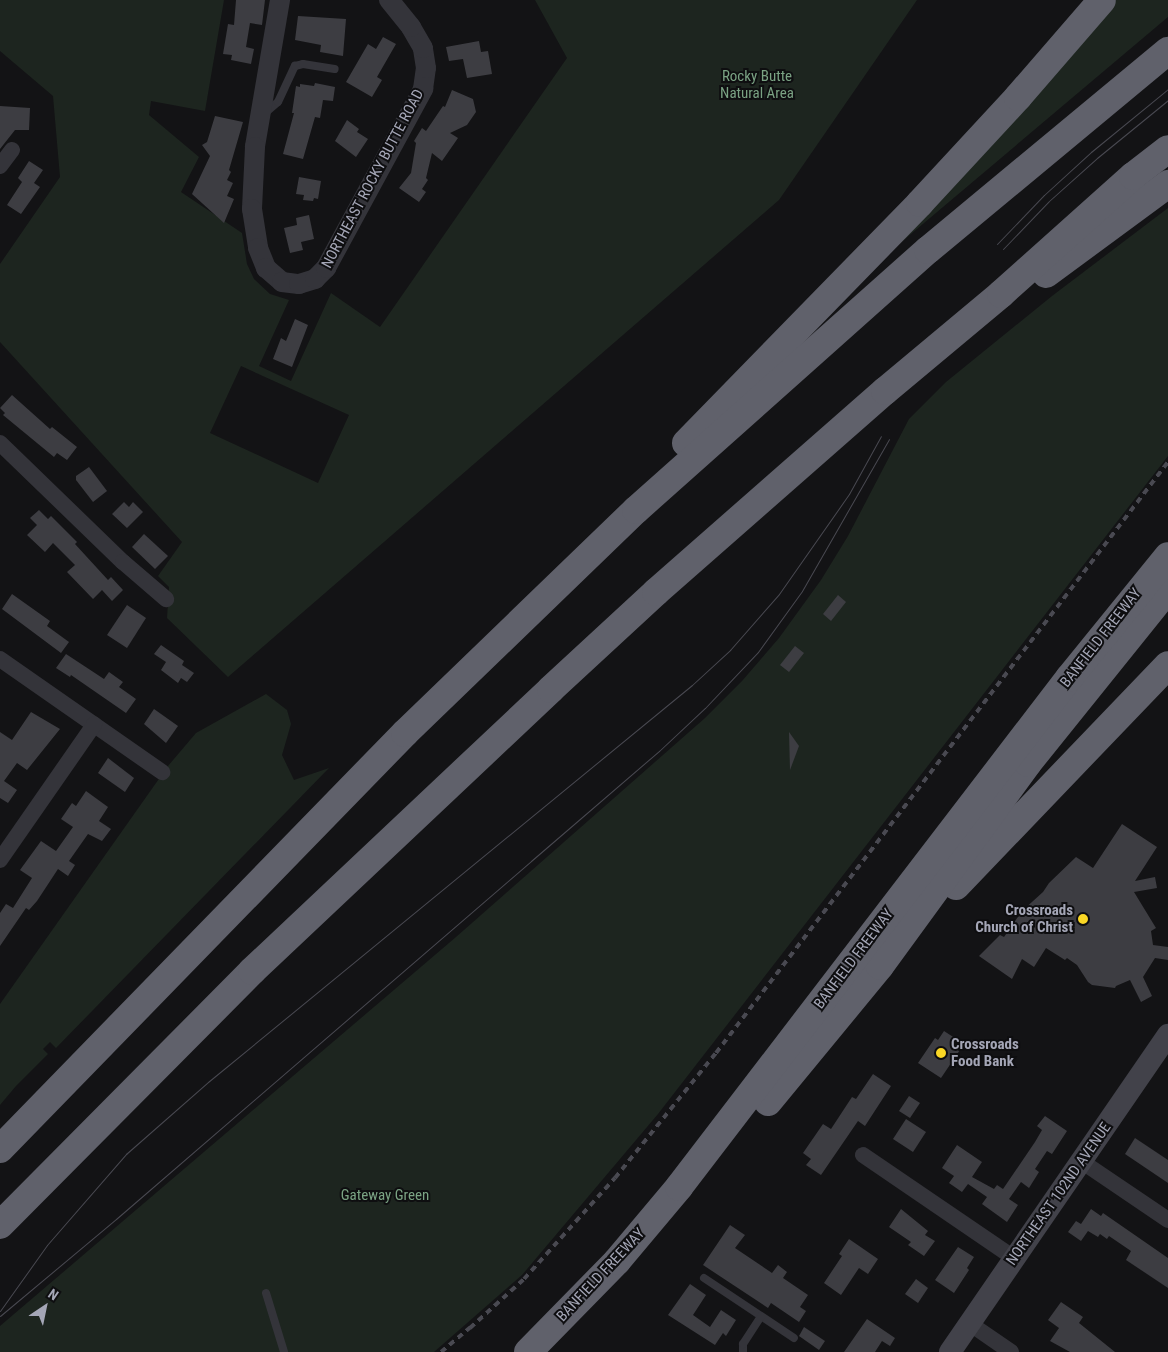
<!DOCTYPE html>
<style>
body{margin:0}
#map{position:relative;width:1168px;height:1352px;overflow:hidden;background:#131315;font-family:"Roboto Condensed",sans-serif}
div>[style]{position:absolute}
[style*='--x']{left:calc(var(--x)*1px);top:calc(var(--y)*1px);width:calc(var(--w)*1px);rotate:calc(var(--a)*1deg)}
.green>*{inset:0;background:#1d251f}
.building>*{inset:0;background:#3d3d42}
.service>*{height:8px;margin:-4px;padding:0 4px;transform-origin:4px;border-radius:4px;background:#34343a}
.minor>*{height:16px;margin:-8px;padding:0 8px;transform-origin:8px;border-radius:8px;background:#34343a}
.tertiary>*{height:20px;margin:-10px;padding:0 10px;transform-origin:10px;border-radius:10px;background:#34343a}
.secondary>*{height:22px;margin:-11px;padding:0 11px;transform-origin:11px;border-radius:11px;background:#42424a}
.motorway>*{height:28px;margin:-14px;padding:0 14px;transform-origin:14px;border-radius:14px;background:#60616b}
.tram>*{height:1px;margin:-0.5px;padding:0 0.5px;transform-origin:0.5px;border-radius:0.5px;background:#494951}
.rail>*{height:4px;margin-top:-2px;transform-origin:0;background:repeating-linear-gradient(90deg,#494951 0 6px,transparent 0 11px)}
.dots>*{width:14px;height:14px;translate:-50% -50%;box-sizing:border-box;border:2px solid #0e0e10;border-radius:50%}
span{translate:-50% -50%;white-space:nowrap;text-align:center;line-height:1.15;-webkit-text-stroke:4px #0e0e10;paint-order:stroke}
.park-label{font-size:15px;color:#7aa283}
.street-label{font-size:15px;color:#a4a6b6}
.poi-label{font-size:15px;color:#a4a6b6;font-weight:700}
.right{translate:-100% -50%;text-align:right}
.left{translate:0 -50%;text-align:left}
.north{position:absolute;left:20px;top:1282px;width:50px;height:50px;-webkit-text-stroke:4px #0e0e10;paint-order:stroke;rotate:34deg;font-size:14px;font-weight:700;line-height:20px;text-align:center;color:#a4a6b6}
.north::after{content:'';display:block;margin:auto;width:18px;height:22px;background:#a4a6b6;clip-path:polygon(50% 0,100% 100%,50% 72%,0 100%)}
</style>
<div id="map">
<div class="green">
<div style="clip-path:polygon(evenodd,0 0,224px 0,205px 111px,151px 101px,149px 115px,199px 157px,181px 192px,242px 233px,247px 264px,254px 279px,270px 294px,289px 300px,259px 366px,291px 381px,331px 293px,380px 327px,567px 58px,535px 0,917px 0,779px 200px,228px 677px,167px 618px,169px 587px,158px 576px,182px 542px,0 342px,0 264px,60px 177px,53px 96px,0 51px,0 0,241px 366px,349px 415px,318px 483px,210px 433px,241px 366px)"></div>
<div style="clip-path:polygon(1116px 0,1168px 0,1168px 17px,879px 261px,993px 143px)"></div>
<div style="clip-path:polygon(1168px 208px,1168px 456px,658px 1114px,522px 1275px,434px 1352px,0 1352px,0 1326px,456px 937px,705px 718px,742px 681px,779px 638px,821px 580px,848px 536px,909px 419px,946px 382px,1052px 296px)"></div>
<div style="clip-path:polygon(266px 694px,287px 710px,291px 724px,282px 755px,294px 780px,329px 768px,56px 1048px,50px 1042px,43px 1049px,48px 1054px,16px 1086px,0 1105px,0 1004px,168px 766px,196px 733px)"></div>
</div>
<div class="building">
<div style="clip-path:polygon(236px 0,265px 0,262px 25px,250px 23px,246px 47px,254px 49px,251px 64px,231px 60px,232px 55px,223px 54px,228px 24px,234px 25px)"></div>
<div style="clip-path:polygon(298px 16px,346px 19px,343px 56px,320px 52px,321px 45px,295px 40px)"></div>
<div style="clip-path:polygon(383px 37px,396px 44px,377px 77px,382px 80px,372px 97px,346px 82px,368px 44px,376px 49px)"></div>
<div style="clip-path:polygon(479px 41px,481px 52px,488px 51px,492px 74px,467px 78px,463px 59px,449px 61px,446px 47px)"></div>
<div style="clip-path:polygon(315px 83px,335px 87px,333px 101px,323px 100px,320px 118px,315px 117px,303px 159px,283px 154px,294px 113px,292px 113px,296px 86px,300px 87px,300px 84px,314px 86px)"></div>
<div style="clip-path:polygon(452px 90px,473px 99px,476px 112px,467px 125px,450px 133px,458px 138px,442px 161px,432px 153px,426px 178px,428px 180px,422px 189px,426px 192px,419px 202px,399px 188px,411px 173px,416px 143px,414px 141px,422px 128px,426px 131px,443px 106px,445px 107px)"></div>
<div style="clip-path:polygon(0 106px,30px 108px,29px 130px,15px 130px,0 149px)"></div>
<div style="clip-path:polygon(215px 116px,243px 122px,229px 170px,231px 172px,227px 180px,233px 183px,227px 196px,234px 199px,224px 223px,192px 194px,210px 156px,202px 145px,207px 142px)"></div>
<div style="clip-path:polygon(347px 120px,359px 129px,357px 132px,368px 139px,356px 157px,335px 141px)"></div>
<div style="clip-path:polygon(29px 161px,43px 170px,34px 183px,40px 187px,21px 214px,7px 205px,22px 182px,18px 178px)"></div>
<div style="clip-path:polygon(299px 177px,321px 181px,318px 199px,314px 198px,313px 201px,303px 200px,304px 195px,296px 194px)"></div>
<div style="clip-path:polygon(309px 215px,314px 239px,301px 242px,303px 250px,290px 253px,284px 228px,297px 225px,296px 218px)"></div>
<div style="clip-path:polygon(295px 319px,308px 325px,292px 367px,273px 359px,281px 338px,286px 341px)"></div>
<div style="clip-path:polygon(12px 395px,50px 429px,52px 427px,77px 447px,67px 460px,57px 453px,54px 457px,3px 415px,5px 413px,0 408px)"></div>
<div style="clip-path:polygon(89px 467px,107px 491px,93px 502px,76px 480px,76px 476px)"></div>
<div style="clip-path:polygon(124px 502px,129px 507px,133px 502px,143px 512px,127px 528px,112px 514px)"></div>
<div style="clip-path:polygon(39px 510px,48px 519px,51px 516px,77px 542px,75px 544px,108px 580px,111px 577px,123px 590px,112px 601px,102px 590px,93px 599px,67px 572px,75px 565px,53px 543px,45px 552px,27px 535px,37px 525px,30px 518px)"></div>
<div style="clip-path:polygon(144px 534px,168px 556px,155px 569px,132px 547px)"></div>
<div style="clip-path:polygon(12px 594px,50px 621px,47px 626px,69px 642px,61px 653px,2px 609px)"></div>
<div style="clip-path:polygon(838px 595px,846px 602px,831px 621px,823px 614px)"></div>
<div style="clip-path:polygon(127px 605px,146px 618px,127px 648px,107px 635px)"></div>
<div style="clip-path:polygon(161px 645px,184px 661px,182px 665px,194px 673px,187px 682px,181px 678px,178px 683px,161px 670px,166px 662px,154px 654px)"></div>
<div style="clip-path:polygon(795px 646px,804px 653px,789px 672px,780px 665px)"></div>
<div style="clip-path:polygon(66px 654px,104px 679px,109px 672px,123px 682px,119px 687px,136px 699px,126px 713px,71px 675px,70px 677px,56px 668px)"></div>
<div style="clip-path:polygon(154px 709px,178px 726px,166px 743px,144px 724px)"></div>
<div style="clip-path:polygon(31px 712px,60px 729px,27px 770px,17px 763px,4px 781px,17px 790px,8px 803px,0 798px,0 732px,12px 740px)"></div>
<div style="clip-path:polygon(789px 732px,799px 746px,790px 770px)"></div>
<div style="clip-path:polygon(108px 758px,134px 778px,125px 792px,98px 773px)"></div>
<div style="clip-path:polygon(86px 791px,108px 807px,99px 821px,111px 829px,102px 841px,88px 834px,69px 861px,75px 865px,68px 876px,58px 869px,37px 901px,29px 910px,26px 908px,0 946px,0 913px,6px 904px,13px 908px,32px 878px,20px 870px,41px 841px,56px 851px,73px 827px,61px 819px,72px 803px,76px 806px)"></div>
<div style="clip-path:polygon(1122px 824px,1157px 847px,1135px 881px,1155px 877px,1157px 888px,1134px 892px,1156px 928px,1151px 931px,1153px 945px,1168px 947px,1168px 960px,1155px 958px,1143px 977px,1152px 996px,1141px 1002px,1130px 980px,1116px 986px,1115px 988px,1092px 985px,1088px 982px,1077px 965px,1067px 958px,1065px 960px,1046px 948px,1034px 967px,1022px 959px,1012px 979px,979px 956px,1000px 935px,1004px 937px,1022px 911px,1043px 892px,1049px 883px,1076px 857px,1093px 868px)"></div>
<div style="clip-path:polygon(944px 1031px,964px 1044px,941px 1078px,918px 1063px,935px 1038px,938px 1040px)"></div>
<div style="clip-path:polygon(873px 1074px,891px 1086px,865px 1126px,858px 1121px,821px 1175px,806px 1165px,811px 1159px,803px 1153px,823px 1124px,831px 1129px,852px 1097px,856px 1099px)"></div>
<div style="clip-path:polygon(909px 1096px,920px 1103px,910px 1118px,899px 1111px)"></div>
<div style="clip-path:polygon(1045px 1116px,1067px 1131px,1052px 1154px,1047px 1151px,1035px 1169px,1039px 1172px,1029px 1188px,1021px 1182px,1009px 1199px,1018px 1205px,1007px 1222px,982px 1204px,987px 1197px,968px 1184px,962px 1192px,949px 1183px,954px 1176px,942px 1168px,957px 1145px,982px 1162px,972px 1177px,994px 1189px,997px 1185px,1003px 1189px,1035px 1142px,1042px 1130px,1037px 1126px)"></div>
<div style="clip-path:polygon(906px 1119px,926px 1132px,913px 1152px,893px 1139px)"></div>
<div style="clip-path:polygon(1135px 1138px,1168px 1160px,1168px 1183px,1125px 1154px)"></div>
<div style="clip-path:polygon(901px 1209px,928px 1231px,925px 1235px,935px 1241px,924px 1256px,908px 1245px,911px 1242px,889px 1227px)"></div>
<div style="clip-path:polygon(1091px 1209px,1101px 1216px,1103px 1213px,1168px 1258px,1168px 1288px,1126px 1260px,1131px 1251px,1109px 1236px,1107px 1239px,1100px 1234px,1098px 1237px,1088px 1231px,1081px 1241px,1068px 1232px,1076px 1221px,1081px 1224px)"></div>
<div style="clip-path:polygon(730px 1225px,745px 1235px,735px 1248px,772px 1273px,778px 1265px,787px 1272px,783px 1278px,808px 1295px,800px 1307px,806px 1311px,799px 1322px,771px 1303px,768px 1308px,703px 1265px)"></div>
<div style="clip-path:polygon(849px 1239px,878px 1259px,868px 1274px,859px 1268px,841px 1295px,824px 1283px,842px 1256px,839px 1254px)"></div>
<div style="clip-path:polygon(958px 1247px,974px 1257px,967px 1268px,969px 1270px,954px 1293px,935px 1280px)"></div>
<div style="clip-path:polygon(916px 1279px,928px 1288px,918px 1303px,905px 1294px)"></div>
<div style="clip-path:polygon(690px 1284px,706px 1295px,693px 1315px,710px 1327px,721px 1310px,736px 1320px,726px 1336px,723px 1333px,715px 1345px,668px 1315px)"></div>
<div style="clip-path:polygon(1061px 1302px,1083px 1317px,1079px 1323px,1115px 1352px,1070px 1352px,1050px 1341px,1059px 1328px,1048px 1320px)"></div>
<div style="clip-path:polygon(867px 1319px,895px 1338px,890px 1346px,882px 1341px,875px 1352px,844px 1352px)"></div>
<div style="clip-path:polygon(804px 1327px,825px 1341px,819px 1350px,799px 1336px)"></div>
</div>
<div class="service">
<div style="--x:264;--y:114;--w:18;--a:-41"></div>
<div style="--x:278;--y:102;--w:40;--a:-65"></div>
<div style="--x:295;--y:66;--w:8;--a:-14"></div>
<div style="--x:303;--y:64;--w:32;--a:9"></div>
<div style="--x:704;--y:1278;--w:108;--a:33.7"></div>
<div style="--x:266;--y:1293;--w:62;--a:73"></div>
<div style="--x:743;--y:1352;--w:8;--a:-90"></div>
<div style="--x:743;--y:1344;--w:33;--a:-57"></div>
</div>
<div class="minor">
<div style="--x:0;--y:166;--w:20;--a:-53"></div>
<div style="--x:0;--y:443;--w:171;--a:44.1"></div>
<div style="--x:123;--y:562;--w:57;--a:40.7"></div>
<div style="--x:0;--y:659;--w:198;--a:34.9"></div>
<div style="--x:0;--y:860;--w:165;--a:-55.2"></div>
<div style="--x:863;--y:1155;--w:183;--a:34.3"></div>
<div style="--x:1081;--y:1161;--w:105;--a:34.1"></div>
<div style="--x:969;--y:1323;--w:51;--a:34.6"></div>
</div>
<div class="tertiary">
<div style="--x:280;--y:0;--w:149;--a:99.7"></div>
<div style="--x:255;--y:147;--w:62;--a:92.8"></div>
<div style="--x:252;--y:209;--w:39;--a:81"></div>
<div style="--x:258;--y:248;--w:22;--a:68"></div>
<div style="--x:266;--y:268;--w:21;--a:41"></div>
<div style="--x:282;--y:282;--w:17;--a:7"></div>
<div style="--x:299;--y:284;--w:17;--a:-17"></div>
<div style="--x:315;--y:279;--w:16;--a:-45"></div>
<div style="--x:326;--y:268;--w:204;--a:-61.5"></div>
<div style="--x:423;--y:89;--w:21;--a:-82"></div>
<div style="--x:426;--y:68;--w:20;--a:-99"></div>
<div style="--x:423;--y:48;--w:24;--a:-120"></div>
<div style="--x:411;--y:27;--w:35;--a:-129"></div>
</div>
<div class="secondary">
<div style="--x:950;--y:1352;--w:385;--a:-55.5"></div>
</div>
<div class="motorway">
<div style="--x:1046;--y:274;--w:152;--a:-36.4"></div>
<div style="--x:686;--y:443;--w:335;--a:-45.7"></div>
<div style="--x:920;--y:203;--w:144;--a:-47.2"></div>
<div style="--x:1018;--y:97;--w:128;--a:-49.1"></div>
<div style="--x:956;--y:886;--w:306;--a:-46.2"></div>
<div style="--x:768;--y:1102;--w:176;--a:-50.5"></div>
<div style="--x:880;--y:966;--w:251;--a:-53.9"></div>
<div style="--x:1028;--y:763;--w:223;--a:-51.2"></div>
<div style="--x:0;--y:1149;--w:581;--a:-45.77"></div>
<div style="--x:405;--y:733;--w:321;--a:-44"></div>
<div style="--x:636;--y:510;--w:391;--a:-41.7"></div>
<div style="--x:928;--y:250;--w:312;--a:-39.7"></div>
<div style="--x:0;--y:1225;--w:358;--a:-45.2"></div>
<div style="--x:252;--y:971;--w:411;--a:-43.3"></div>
<div style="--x:551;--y:689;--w:143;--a:-42.7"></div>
<div style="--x:656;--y:592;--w:305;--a:-41.3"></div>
<div style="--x:885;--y:391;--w:151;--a:-39.9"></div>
<div style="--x:1001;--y:294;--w:177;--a:-41.8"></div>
<div style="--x:1133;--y:176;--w:44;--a:-37.6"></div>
<div style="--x:528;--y:1352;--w:127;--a:-45.6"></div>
<div style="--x:617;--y:1261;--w:97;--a:-50"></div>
<div style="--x:679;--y:1187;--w:641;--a:-52.54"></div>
<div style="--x:1069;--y:678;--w:157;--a:-50.9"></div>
</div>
<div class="tram">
<div style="--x:997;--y:244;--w:68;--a:-46.2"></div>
<div style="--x:1044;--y:195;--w:64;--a:-42.5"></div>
<div style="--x:1091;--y:152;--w:99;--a:-39.3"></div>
<div style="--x:1003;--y:249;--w:66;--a:-46.2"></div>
<div style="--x:1049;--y:201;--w:64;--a:-41.9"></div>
<div style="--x:1097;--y:158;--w:92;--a:-39.2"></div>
<div style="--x:0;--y:1311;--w:81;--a:-54.5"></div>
<div style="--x:47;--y:1245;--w:121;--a:-49"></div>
<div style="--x:126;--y:1154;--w:109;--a:-41.3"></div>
<div style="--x:208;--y:1082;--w:626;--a:-39.36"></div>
<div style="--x:692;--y:685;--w:52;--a:-42.6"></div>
<div style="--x:730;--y:650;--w:74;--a:-48.8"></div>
<div style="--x:779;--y:594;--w:122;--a:-55"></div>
<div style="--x:849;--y:494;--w:66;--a:-61.1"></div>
<div style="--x:0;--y:1316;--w:151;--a:-39.9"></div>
<div style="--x:116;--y:1219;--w:548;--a:-40.78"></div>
<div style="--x:531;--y:861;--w:169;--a:-40.7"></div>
<div style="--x:659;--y:751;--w:63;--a:-43.1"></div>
<div style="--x:705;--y:708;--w:77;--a:-46.6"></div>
<div style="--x:758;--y:652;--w:75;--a:-54.2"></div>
<div style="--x:802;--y:591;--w:175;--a:-60.2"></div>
</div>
<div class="rail">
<div style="--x:441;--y:1352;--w:38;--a:-40"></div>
<div style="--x:470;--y:1328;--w:73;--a:-42.2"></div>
<div style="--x:524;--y:1279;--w:136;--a:-48"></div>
<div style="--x:615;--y:1178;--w:161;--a:-51.1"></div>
<div style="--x:716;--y:1053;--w:744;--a:-52.59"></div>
</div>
<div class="dots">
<div style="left:1083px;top:919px;background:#fad725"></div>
<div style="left:941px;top:1053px;background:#fad725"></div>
</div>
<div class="park-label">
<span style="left:757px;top:85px">Rocky Butte<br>Natural Area</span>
<span style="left:385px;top:1196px">Gateway Green</span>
</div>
<div class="street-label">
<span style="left:373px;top:179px;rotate:-62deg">NORTHEAST ROCKY BUTTE ROAD</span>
<span style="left:1101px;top:638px;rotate:-52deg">BANFIELD FREEWAY</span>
<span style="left:854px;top:959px;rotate:-53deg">BANFIELD FREEWAY</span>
<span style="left:1059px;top:1194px;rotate:-55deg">NORTHEAST 102ND AVENUE</span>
<span style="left:601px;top:1275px;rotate:-47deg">BANFIELD FREEWAY</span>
</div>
<div class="poi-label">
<span class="right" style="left:1073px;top:919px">Crossroads<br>Church of Christ</span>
<span class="left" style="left:951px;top:1053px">Crossroads<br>Food Bank</span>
</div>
<div class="north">N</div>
</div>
